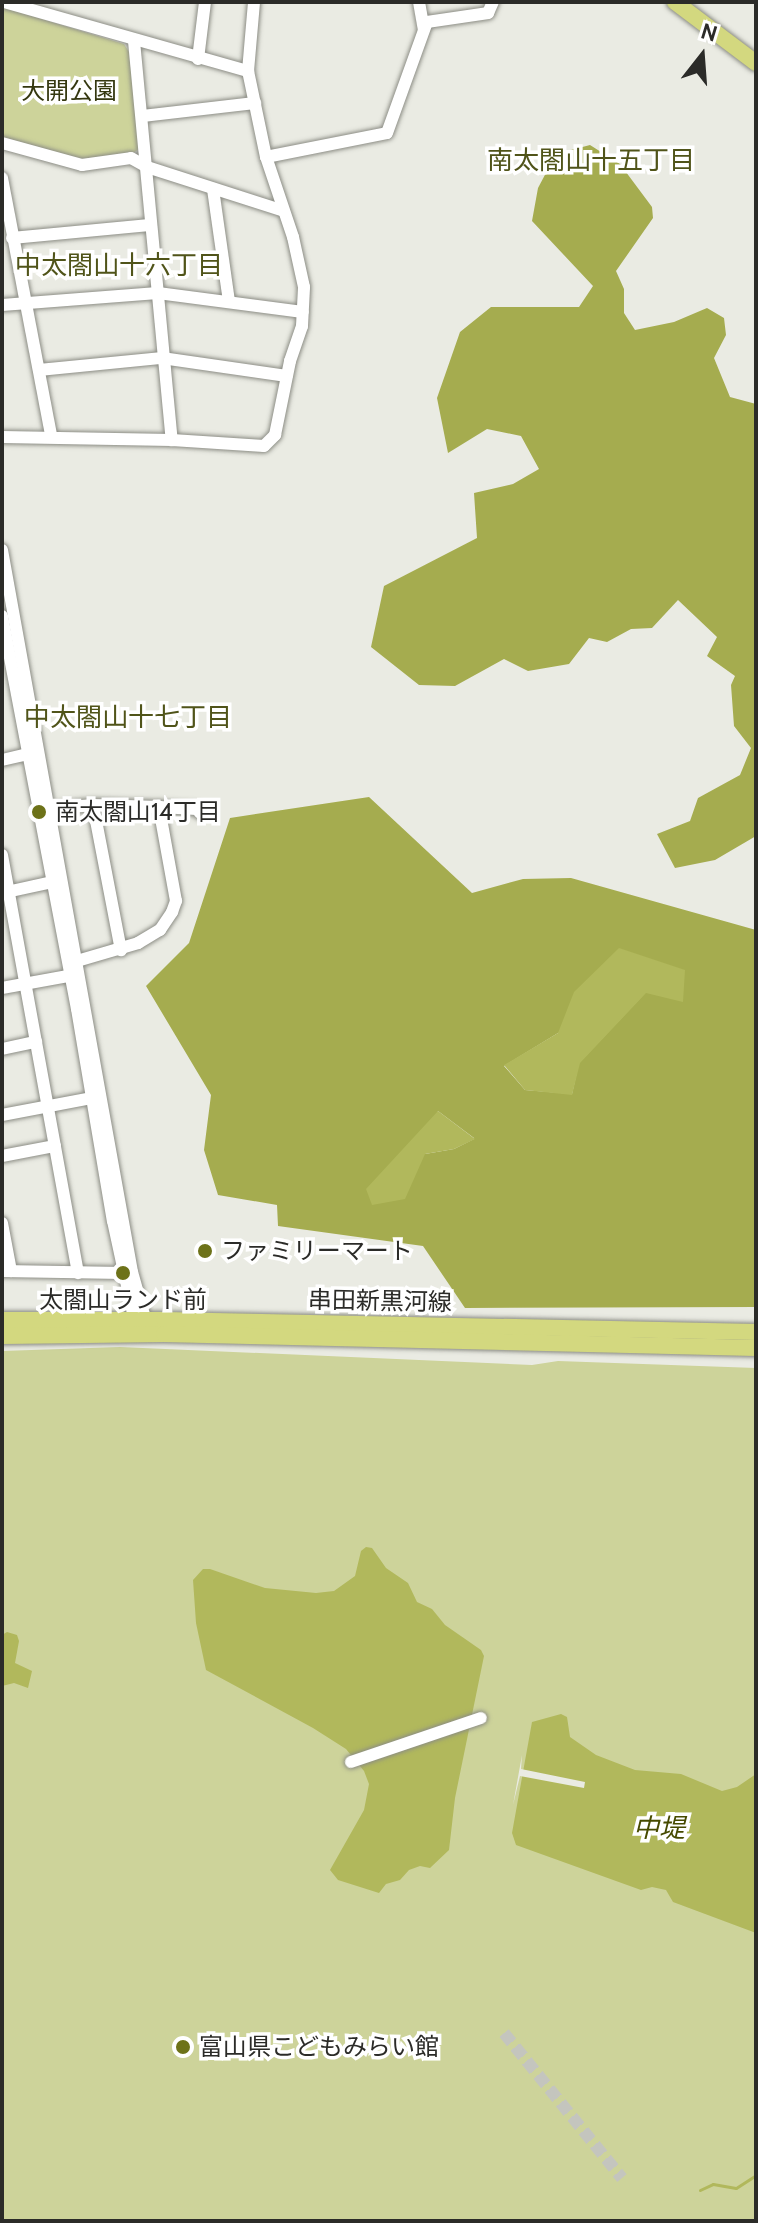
<!DOCTYPE html>
<meta charset="utf-8">
<style>
body{margin:0}
#map{position:relative;width:758px;height:2223px;overflow:hidden;background:#eaebe3;font-family:Cabin,"Noto Sans JP",sans-serif}
div>[style]{position:absolute}
[style*='--x']{left:calc(var(--x)*1px);top:calc(var(--y)*1px);width:calc(var(--w)*1px);rotate:calc(var(--a)*1deg)}
.green>*{inset:0;background:#cdd39a}
.forest>*{inset:0;background:#a5ac4f}
.water>*{inset:0;background:#b1b85c}
.pier>*{inset:0;background:#eaebe3}
.stream>*{height:3px;margin:-1.5px;padding:0 1.5px;transform-origin:1.5px;border-radius:1.5px;background:#b1b85c}
.minor-tunnel>*{height:12px;margin-top:-6px;transform-origin:0;background:repeating-linear-gradient(90deg,#c4c5be 0 12px,transparent 0 18px)}
.roads{filter:drop-shadow(0 0 2px #8c8d85) drop-shadow(0 0 2px #8c8d85)}
.minor>*{height:12px;margin:-6px;padding:0 6px;transform-origin:6px;border-radius:6px;background:#fff}
.major>*{height:16px;margin:-8px;padding:0 8px;transform-origin:8px;border-radius:8px;background:#d3d87f}
.dots>*{width:22px;height:22px;translate:-50% -50%;box-sizing:border-box;border:4px solid #fff;border-radius:50%}
span{translate:-50% -50%;white-space:nowrap;text-align:center;line-height:1.15;-webkit-text-stroke:7px #fff;paint-order:stroke}
.park-label{font-size:24px;color:#34370f}
.poi-label{font-size:24px;color:#2b2b28}
.left{translate:0 -50%;text-align:left}
.street-label{font-size:24px;color:#2b2b28}
.neighbourhood-label{font-size:26px;color:#505419}
.water-label{font-size:26px;color:#464a00;font-style:italic}
.frame{position:absolute;inset:0;border:4px solid #2b2b28;pointer-events:none}
.north{position:absolute;left:662px;top:16px;width:80px;height:80px;-webkit-text-stroke:6px #fff;paint-order:stroke;rotate:17deg;font-size:22px;font-weight:700;line-height:32px;text-align:center;color:#2b2b28}
.north::after{content:'';display:block;margin:auto;width:28px;height:36px;background:#2b2b28;clip-path:polygon(50% 0,100% 100%,50% 72%,0 100%)}
</style>
<div id="map">
<div class="green">
<div style="clip-path:polygon(2px 7px,124px 44px,129px 52px,139px 149px,133px 153px,80px 159px,2px 137px)"></div>
<div style="clip-path:polygon(120px 1347px,532px 1365px,558px 1361px,756px 1368px,756px 2221px,2px 2221px,2px 1351px)"></div>
</div>
<div class="forest">
<div style="clip-path:polygon(590px 145px,620px 164px,652px 207px,653px 218px,616px 271px,624px 289px,624px 313px,635px 330px,674px 322px,707px 308px,724px 318px,726px 335px,714px 358px,730px 397px,756px 404px,756px 836px,715px 860px,675px 868px,657px 834px,690px 821px,698px 798px,740px 775px,751px 748px,734px 726px,731px 685px,735px 676px,707px 656px,717px 637px,678px 600px,652px 628px,631px 629px,607px 642px,589px 638px,569px 664px,528px 671px,504px 659px,455px 686px,419px 685px,371px 647px,384px 586px,477px 538px,474px 493px,513px 484px,539px 469px,521px 436px,487px 429px,448px 453px,437px 398px,460px 332px,491px 307px,579px 307px,593px 286px,532px 221px,538px 188px,556px 154px)"></div>
<div style="clip-path:polygon(evenodd,369px 797px,472px 893px,523px 879px,571px 878px,756px 930px,756px 1307px,465px 1308px,423px 1246px,278px 1226px,277px 1205px,218px 1195px,204px 1150px,211px 1095px,146px 986px,189px 943px,230px 818px,369px 797px,685px 970px,646px 992px,579px 1063px,572px 1094px,525px 1090px,504px 1066px,558px 1033px,685px 970px,369px 797px,438px 1111px,474px 1138px,474px 1139px,454px 1149px,425px 1154px,438px 1111px)"></div>
</div>
<div class="water">
<div style="clip-path:polygon(619px 948px,685px 970px,683px 1002px,646px 993px,580px 1063px,572px 1095px,525px 1090px,504px 1065px,558px 1033px,574px 992px)"></div>
<div style="clip-path:polygon(438px 1111px,475px 1139px,454px 1149px,425px 1154px,405px 1199px,372px 1205px,366px 1189px)"></div>
<div style="clip-path:polygon(366px 1547px,372px 1548px,386px 1568px,408px 1583px,417px 1602px,432px 1609px,445px 1625px,481px 1650px,484px 1656px,455px 1798px,449px 1850px,430px 1868px,420px 1866px,409px 1870px,400px 1880px,386px 1884px,379px 1893px,338px 1880px,330px 1870px,364px 1810px,369px 1784px,364px 1771px,346px 1749px,313px 1728px,206px 1670px,196px 1623px,193px 1580px,203px 1569px,210px 1569px,265px 1588px,316px 1593px,334px 1591px,355px 1576px,361px 1551px)"></div>
<div style="clip-path:polygon(7px 1632px,17px 1635px,19px 1641px,15px 1663px,32px 1671px,28px 1688px,14px 1683px,2px 1686px,2px 1635px)"></div>
<div style="clip-path:polygon(561px 1714px,567px 1717px,570px 1737px,596px 1755px,635px 1770px,681px 1774px,722px 1791px,737px 1787px,756px 1774px,756px 1933px,673px 1902px,666px 1890px,652px 1887px,641px 1890px,516px 1845px,512px 1833px,532px 1722px)"></div>
</div>
<div class="pier">
<div style="clip-path:polygon(522px 1755px,521px 1769px,585px 1782px,584px 1788px,520px 1776px,513px 1805px)"></div>
</div>
<div class="stream">
<div style="--x:700;--y:2190;--w:14;--a:-25"></div>
<div style="--x:713;--y:2184;--w:23;--a:10"></div>
<div style="--x:736;--y:2188;--w:24;--a:-33"></div>
</div>
<div class="minor-tunnel">
<div style="--x:504;--y:2033;--w:187;--a:50.9"></div>
</div>
<div class="roads">
<div class="minor">
<div style="--x:4;--y:2;--w:254;--a:15.8"></div>
<div style="--x:419;--y:2;--w:27;--a:80"></div>
<div style="--x:134;--y:41;--w:401;--a:84.6"></div>
<div style="--x:198;--y:59;--w:57;--a:-83"></div>
<div style="--x:142;--y:116;--w:114;--a:-6.6"></div>
<div style="--x:2;--y:143;--w:83;--a:15.4"></div>
<div style="--x:82;--y:165;--w:49;--a:-8.1"></div>
<div style="--x:131;--y:158;--w:18;--a:29"></div>
<div style="--x:147;--y:167;--w:141;--a:17.8"></div>
<div style="--x:266;--y:157;--w:123;--a:-11.2"></div>
<div style="--x:387;--y:133;--w:118;--a:-70.2"></div>
<div style="--x:427;--y:22;--w:62;--a:-8.4"></div>
<div style="--x:488;--y:13;--w:12;--a:-66"></div>
<div style="--x:2;--y:178;--w:263;--a:79.2"></div>
<div style="--x:213;--y:189;--w:113;--a:81.9"></div>
<div style="--x:12;--y:238;--w:138;--a:-5.4"></div>
<div style="--x:2;--y:305;--w:156;--a:-4.4"></div>
<div style="--x:158;--y:293;--w:146;--a:7.5"></div>
<div style="--x:39;--y:370;--w:124;--a:-5.6"></div>
<div style="--x:162;--y:358;--w:126;--a:8.2"></div>
<div style="--x:2;--y:437;--w:170;--a:1"></div>
<div style="--x:172;--y:440;--w:92;--a:3.7"></div>
<div style="--x:264;--y:446;--w:16;--a:-45"></div>
<div style="--x:275;--y:435;--w:76;--a:-78.5"></div>
<div style="--x:290;--y:361;--w:37;--a:-71"></div>
<div style="--x:302;--y:326;--w:39;--a:-87"></div>
<div style="--x:304;--y:287;--w:51;--a:-102.4"></div>
<div style="--x:293;--y:237;--w:84;--a:-108.6"></div>
<div style="--x:266;--y:157;--w:88;--a:-101.8"></div>
<div style="--x:248;--y:71;--w:69;--a:-85"></div>
<div style="--x:2;--y:550;--w:734;--a:79.79"></div>
<div style="--x:132;--y:1272;--w:55;--a:74.2"></div>
<div style="--x:2;--y:616;--w:400;--a:79.2"></div>
<div style="--x:77;--y:1009;--w:215;--a:80.4"></div>
<div style="--x:113;--y:1221;--w:108;--a:77.8"></div>
<div style="--x:2;--y:760;--w:26;--a:-13"></div>
<div style="--x:93;--y:805;--w:148;--a:79.1"></div>
<div style="--x:49;--y:809;--w:44;--a:-5.2"></div>
<div style="--x:93;--y:805;--w:66;--a:1.7"></div>
<div style="--x:159;--y:807;--w:38;--a:3"></div>
<div style="--x:197;--y:809;--w:5;--a:53"></div>
<div style="--x:2;--y:855;--w:425;--a:79.7"></div>
<div style="--x:2;--y:893;--w:51;--a:-12.4"></div>
<div style="--x:77;--y:961;--w:64;--a:-16.4"></div>
<div style="--x:138;--y:943;--w:26;--a:-31"></div>
<div style="--x:160;--y:930;--w:22;--a:-56"></div>
<div style="--x:172;--y:912;--w:12;--a:-70"></div>
<div style="--x:176;--y:901;--w:96;--a:-100.3"></div>
<div style="--x:2;--y:988;--w:67;--a:-10.3"></div>
<div style="--x:2;--y:1049;--w:35;--a:-12"></div>
<div style="--x:2;--y:1115;--w:92;--a:-10.7"></div>
<div style="--x:2;--y:1156;--w:54;--a:-10.7"></div>
<div style="--x:2;--y:1223;--w:49;--a:79.4"></div>
<div style="--x:2;--y:1271;--w:121;--a:0.9"></div>
<div style="--x:351;--y:1762;--w:137;--a:-18.7"></div>
</div>
<div class="major">
<div style="--x:675;--y:2;--w:101;--a:37"></div>
<div style="--x:2;--y:1320;--w:162;--a:0"></div>
<div style="--x:164;--y:1320;--w:592;--a:1.16"></div>
<div style="--x:2;--y:1336;--w:162;--a:-0.7"></div>
<div style="--x:164;--y:1334;--w:592;--a:1.35"></div>
</div>
</div>
<div class="dots">
<div style="left:39px;top:812px;background:#6d7219"></div>
<div style="left:205px;top:1251px;background:#6d7219"></div>
<div style="left:123px;top:1273px;background:#6d7219"></div>
<div style="left:183px;top:2047px;background:#6d7219"></div>
</div>
<div class="park-label">
<span style="left:69px;top:91px">大開公園</span>
</div>
<div class="poi-label">
<span class="left" style="left:55px;top:812px">南太閤山14丁目</span>
<span class="left" style="left:221px;top:1251px">ファミリーマート</span>
<span style="left:123px;top:1300px">太閤山ランド前</span>
<span class="left" style="left:199px;top:2047px">富山県こどもみらい館</span>
</div>
<div class="street-label">
<span style="left:380px;top:1301px;rotate:1deg">串田新黒河線</span>
</div>
<div class="neighbourhood-label">
<span style="left:591px;top:161px">南太閤山十五丁目</span>
<span style="left:119px;top:266px">中太閤山十六丁目</span>
<span style="left:128px;top:718px">中太閤山十七丁目</span>
</div>
<div class="water-label">
<span style="left:659px;top:1829px">中堤</span>
</div>
<div class="frame"></div>
<div class="north">N</div>
</div>
